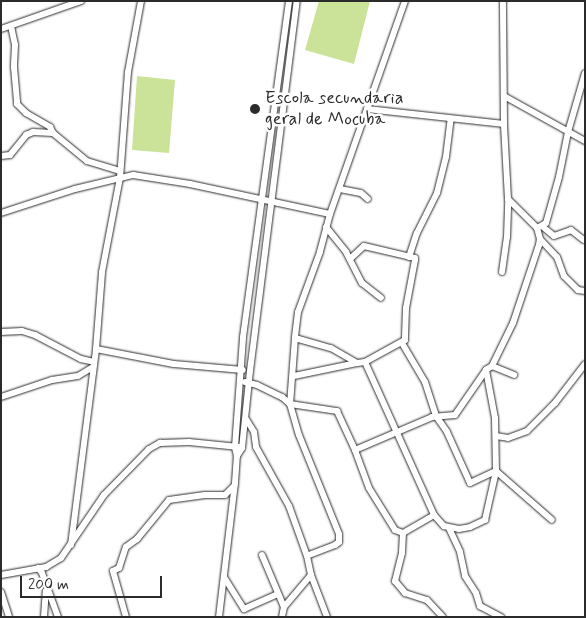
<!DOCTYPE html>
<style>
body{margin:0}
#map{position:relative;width:586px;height:618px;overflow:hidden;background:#fff;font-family:Mynerve,sans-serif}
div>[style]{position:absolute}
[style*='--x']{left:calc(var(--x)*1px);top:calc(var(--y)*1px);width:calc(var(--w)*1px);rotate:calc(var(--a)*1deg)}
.green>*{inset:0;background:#cae399}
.roads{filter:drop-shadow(0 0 1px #2b2b2b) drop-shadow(0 0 1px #2b2b2b)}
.minor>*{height:6px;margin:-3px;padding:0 3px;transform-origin:3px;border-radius:3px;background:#fff}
.dots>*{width:14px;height:14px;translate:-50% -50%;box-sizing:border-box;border:2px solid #fff;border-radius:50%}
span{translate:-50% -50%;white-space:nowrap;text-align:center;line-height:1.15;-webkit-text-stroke:5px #fff;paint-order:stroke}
.poi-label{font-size:18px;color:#2b2b2b}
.left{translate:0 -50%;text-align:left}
.frame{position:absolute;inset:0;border:2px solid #2b2b2b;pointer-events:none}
.scale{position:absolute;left:20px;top:576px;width:142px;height:22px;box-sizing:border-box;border:2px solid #2b2b2b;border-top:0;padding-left:6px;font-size:15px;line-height:18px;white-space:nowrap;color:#2b2b2b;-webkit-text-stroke:4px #fff;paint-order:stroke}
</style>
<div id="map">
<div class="green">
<div style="clip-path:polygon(319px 1px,370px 1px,354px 64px,305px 50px)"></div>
<div style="clip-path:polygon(137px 76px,175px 80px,169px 153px,132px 150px)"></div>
</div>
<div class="roads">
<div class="minor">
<div style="--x:405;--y:1;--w:226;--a:109.4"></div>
<div style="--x:330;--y:214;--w:39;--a:105"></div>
<div style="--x:320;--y:252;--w:64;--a:110.1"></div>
<div style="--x:298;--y:312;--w:26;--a:97"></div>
<div style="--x:295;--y:338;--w:37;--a:16"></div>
<div style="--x:331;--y:348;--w:30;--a:30"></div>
<div style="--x:357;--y:363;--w:8;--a:-7"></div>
<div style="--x:365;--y:362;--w:168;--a:65.7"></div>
<div style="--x:434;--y:515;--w:15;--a:48"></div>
<div style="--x:444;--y:526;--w:15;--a:11"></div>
<div style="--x:459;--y:529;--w:11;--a:-10"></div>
<div style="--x:470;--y:527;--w:17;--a:-25"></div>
<div style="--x:485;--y:520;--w:50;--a:-77.3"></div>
<div style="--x:496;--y:471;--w:74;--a:41.2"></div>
<div style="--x:11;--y:26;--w:19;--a:78"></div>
<div style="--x:15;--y:45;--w:22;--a:93"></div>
<div style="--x:14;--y:67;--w:37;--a:85"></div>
<div style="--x:17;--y:104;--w:13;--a:45"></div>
<div style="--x:26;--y:113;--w:28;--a:30"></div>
<div style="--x:50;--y:127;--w:7;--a:63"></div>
<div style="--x:53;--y:133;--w:44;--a:39.5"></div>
<div style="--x:87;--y:161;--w:34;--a:17"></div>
<div style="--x:1;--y:29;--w:85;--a:-19.3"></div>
<div style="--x:504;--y:96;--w:93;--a:29.1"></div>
<div style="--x:367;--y:109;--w:138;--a:6.2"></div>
<div style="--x:1;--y:156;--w:9;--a:-6"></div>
<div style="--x:10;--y:155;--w:26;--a:-51"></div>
<div style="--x:26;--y:135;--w:8;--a:-23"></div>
<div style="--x:33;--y:132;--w:20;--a:3"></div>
<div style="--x:340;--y:189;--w:21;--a:11"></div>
<div style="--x:361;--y:193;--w:9;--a:41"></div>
<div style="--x:508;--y:199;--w:41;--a:45"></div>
<div style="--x:537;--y:228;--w:10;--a:-29"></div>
<div style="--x:546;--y:223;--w:48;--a:-74.2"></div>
<div style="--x:559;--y:177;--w:46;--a:-78.7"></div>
<div style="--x:568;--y:132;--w:61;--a:-73.9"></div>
<div style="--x:1;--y:213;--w:78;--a:-18"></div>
<div style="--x:75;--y:189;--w:60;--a:-13.6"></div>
<div style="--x:133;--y:175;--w:58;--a:9"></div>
<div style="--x:190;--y:184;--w:143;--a:12.1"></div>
<div style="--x:326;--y:227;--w:32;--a:51"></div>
<div style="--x:346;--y:252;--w:35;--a:63"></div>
<div style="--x:362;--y:283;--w:24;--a:38"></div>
<div style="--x:543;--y:227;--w:14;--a:39"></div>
<div style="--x:554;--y:236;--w:18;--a:-19"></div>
<div style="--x:571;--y:230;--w:16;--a:38"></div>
<div style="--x:540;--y:239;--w:25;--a:47"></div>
<div style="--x:557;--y:257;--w:20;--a:70"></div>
<div style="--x:564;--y:276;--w:20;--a:45"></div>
<div style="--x:578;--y:290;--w:7;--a:8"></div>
<div style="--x:409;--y:257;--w:25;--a:-72"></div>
<div style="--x:417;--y:233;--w:45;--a:-63.4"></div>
<div style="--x:437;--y:193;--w:37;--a:-76"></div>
<div style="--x:446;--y:157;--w:38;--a:-83"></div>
<div style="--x:350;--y:259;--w:19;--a:-43"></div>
<div style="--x:364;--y:246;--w:52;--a:13.2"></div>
<div style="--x:415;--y:258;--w:2;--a:90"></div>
<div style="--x:415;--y:260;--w:49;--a:100.6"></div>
<div style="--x:406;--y:308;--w:32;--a:92"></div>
<div style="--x:405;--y:340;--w:46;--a:151.2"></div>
<div style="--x:502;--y:272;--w:35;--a:-82"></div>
<div style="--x:507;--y:237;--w:38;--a:-88"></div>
<div style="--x:508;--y:199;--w:75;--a:-93.1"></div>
<div style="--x:504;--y:124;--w:123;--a:-90.5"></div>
<div style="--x:1;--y:332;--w:21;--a:-3"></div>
<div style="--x:22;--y:331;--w:14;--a:17"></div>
<div style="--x:35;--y:335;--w:52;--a:27.6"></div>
<div style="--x:81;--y:359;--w:13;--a:13"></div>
<div style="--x:295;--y:338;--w:66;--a:94.3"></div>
<div style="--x:290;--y:404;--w:48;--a:8.5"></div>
<div style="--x:337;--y:411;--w:43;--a:65.2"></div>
<div style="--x:355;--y:450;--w:84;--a:-23.2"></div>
<div style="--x:432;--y:417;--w:23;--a:-5"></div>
<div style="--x:455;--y:415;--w:55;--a:-55.4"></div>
<div style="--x:402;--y:343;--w:45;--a:59.5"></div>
<div style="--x:425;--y:382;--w:36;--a:72"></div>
<div style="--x:436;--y:416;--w:19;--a:55"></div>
<div style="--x:447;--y:432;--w:56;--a:65.7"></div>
<div style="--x:470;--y:483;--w:29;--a:-25"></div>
<div style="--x:496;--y:471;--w:53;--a:-91.1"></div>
<div style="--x:495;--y:418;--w:49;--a:-100.6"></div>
<div style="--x:486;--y:370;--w:7;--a:-34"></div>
<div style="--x:492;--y:366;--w:24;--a:22"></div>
<div style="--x:96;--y:349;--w:79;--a:10.9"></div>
<div style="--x:174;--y:364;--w:69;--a:5"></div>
<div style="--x:492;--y:366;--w:48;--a:-64"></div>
<div style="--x:513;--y:323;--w:82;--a:-71.6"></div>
<div style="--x:539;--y:245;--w:6;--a:-81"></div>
<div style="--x:540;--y:239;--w:11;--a:-105"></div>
<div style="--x:294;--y:376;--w:64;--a:-11.7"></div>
<div style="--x:245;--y:382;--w:12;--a:14"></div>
<div style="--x:257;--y:385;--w:28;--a:26"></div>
<div style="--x:282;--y:397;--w:11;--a:41"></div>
<div style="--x:290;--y:404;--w:32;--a:74"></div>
<div style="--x:299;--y:435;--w:107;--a:68"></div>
<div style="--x:339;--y:534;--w:8;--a:90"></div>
<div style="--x:339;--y:542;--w:5;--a:143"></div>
<div style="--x:335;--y:545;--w:30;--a:159"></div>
<div style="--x:1;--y:397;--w:54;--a:-18.4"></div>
<div style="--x:52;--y:380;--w:26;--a:-9"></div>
<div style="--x:78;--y:376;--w:17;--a:-31"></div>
<div style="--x:246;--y:419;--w:15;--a:58"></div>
<div style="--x:254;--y:432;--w:15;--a:82"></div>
<div style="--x:256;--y:447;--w:68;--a:60.8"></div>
<div style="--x:289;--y:506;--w:53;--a:70.2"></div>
<div style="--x:307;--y:556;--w:19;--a:78"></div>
<div style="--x:496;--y:436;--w:12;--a:9"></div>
<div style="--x:508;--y:438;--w:20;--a:-20"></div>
<div style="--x:527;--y:431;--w:40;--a:-45"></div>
<div style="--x:555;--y:403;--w:49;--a:-52.4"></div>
<div style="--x:355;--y:450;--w:40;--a:69.8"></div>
<div style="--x:369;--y:488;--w:49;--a:58.2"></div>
<div style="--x:395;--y:530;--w:9;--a:21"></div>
<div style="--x:403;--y:533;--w:36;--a:-30"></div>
<div style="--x:237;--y:456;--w:9;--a:-58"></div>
<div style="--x:242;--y:448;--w:77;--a:-84.1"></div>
<div style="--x:250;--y:371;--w:373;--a:-82.8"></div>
<div style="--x:449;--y:528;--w:26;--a:65"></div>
<div style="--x:460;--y:552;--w:25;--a:78"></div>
<div style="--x:465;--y:576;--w:20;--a:57"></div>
<div style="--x:476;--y:593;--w:14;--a:73"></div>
<div style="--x:480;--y:606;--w:24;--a:28"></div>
<div style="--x:403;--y:533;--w:20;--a:93"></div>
<div style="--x:402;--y:553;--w:29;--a:104"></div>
<div style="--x:395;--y:581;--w:16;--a:50"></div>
<div style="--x:405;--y:593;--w:23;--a:18"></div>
<div style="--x:427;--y:600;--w:23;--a:47"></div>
<div style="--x:71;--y:545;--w:198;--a:-82.7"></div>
<div style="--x:96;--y:349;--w:77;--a:-85.5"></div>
<div style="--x:102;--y:272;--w:96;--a:-79.2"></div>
<div style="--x:120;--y:178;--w:106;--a:-85.7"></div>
<div style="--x:128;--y:72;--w:72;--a:-79.6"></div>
<div style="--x:262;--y:555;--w:56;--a:67.1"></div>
<div style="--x:38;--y:568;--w:6;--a:51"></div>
<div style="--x:42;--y:573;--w:47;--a:70"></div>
<div style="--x:1;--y:575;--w:46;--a:-10.1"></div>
<div style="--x:46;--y:567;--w:17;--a:-31"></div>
<div style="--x:61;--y:558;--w:76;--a:-55.7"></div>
<div style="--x:104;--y:495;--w:64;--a:-45.6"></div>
<div style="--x:149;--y:449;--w:13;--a:-29"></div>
<div style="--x:160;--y:443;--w:29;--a:-2"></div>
<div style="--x:189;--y:442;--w:50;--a:5.7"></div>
<div style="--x:224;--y:577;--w:38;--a:58"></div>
<div style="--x:244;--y:609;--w:37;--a:-24"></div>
<div style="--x:1;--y:592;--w:26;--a:72"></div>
<div style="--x:44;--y:617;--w:26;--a:-86"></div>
<div style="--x:126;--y:617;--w:48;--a:-105.8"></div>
<div style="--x:113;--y:571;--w:7;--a:-27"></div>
<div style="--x:119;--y:568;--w:22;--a:-72"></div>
<div style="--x:126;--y:547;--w:14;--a:-36"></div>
<div style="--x:137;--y:539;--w:50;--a:-50.6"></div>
<div style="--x:169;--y:500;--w:36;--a:-8"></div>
<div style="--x:205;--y:495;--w:20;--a:0"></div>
<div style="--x:225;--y:495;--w:13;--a:-45"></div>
<div style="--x:219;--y:617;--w:135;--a:-83.2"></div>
<div style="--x:235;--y:483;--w:27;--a:-86"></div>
<div style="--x:237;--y:456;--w:9;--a:-103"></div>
<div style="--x:235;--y:447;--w:110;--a:-85.8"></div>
<div style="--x:243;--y:337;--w:339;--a:-82.2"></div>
<div style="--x:282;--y:617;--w:10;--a:-79"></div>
<div style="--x:284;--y:607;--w:42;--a:-49.8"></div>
<div style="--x:311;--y:575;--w:45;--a:69.1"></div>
</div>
</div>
<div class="dots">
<div style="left:255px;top:109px;background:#2b2b2b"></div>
</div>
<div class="poi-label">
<span class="left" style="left:265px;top:109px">Escola secundaria<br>geral de Mocuba</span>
</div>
<div class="frame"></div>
<div class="scale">200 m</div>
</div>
